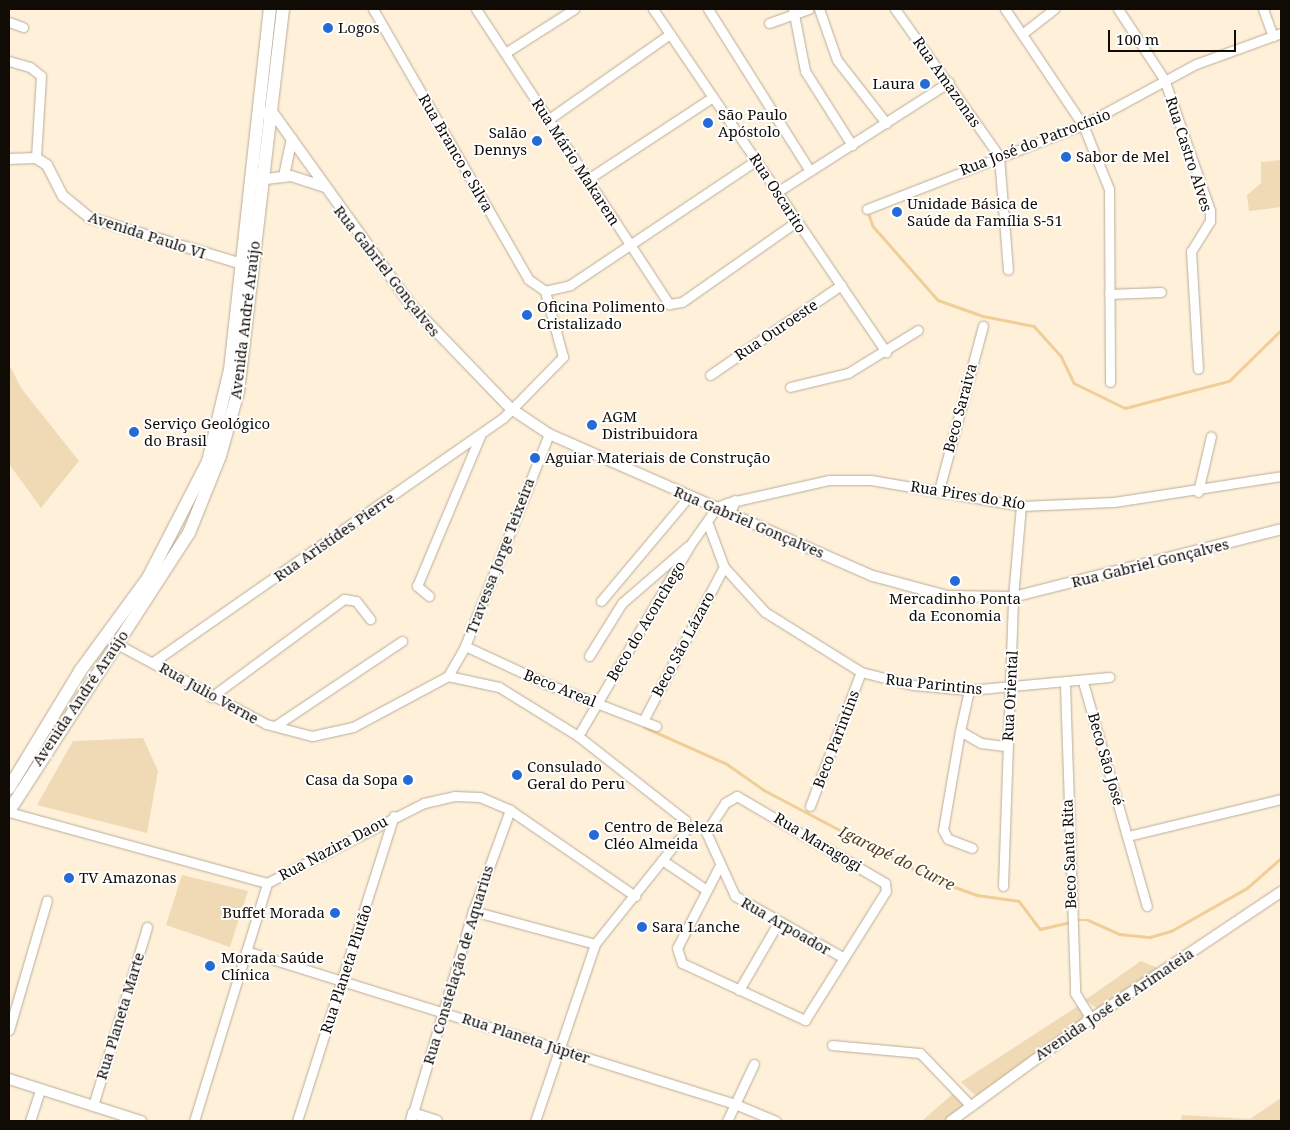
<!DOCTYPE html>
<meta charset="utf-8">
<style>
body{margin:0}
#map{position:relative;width:1290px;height:1130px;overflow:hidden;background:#fef0d9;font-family:"Noto Serif",serif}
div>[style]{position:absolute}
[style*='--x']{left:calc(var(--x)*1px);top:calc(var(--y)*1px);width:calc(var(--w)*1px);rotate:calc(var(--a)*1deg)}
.green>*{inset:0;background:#f0dab6}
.stream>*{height:2.5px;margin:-1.25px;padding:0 1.25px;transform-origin:1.25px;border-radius:1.25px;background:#f0ce97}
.roads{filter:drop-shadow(0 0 1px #b9ac97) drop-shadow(0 0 1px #b9ac97)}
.minor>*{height:9px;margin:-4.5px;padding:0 4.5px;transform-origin:4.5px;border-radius:4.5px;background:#fff}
.tertiary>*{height:10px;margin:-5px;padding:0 5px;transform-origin:5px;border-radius:5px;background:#fff}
.secondary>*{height:12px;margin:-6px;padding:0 6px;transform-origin:6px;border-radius:6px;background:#fff}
.dots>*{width:14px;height:14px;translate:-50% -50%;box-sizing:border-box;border:2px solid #fff;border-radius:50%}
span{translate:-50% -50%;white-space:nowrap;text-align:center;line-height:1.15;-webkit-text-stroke:4px #fff;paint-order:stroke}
.poi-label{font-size:15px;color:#100b05}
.left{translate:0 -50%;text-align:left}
.right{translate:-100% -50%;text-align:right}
.street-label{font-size:15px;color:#100b05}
.water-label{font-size:16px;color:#594117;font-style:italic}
.frame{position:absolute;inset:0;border:10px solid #100b05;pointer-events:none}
.scale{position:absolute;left:1108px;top:30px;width:128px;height:22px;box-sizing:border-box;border:2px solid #100b05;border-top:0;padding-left:6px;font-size:15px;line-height:18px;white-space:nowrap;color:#100b05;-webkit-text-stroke:4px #fff;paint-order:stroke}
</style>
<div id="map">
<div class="green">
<div style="clip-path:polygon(1281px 160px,1281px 207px,1249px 211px,1247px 195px,1261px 183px,1261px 162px)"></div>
<div style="clip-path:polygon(9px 364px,21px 388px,79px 461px,41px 508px,9px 464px)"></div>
<div style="clip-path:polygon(143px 738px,158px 771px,147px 833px,37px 805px,73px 741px)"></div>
<div style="clip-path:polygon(182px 875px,248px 891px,230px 947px,166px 925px)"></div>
<div style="clip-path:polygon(1141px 961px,1158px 968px,1098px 1009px,1085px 1000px)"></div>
<div style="clip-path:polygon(1078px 1006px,1087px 1019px,977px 1097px,961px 1082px)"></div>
<div style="clip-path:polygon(956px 1091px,968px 1103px,947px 1121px,922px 1121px)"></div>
<div style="clip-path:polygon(1281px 1098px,1281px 1121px,1181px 1121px,1182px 1115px,1250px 1119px)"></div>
</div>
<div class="stream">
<div style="--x:868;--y:212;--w:15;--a:70"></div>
<div style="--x:873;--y:226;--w:98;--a:48.7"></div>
<div style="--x:938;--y:300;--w:48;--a:19.6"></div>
<div style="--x:983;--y:316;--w:52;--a:11.1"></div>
<div style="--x:1034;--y:326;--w:40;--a:48"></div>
<div style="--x:1061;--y:356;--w:30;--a:64"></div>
<div style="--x:1074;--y:383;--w:57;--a:26.1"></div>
<div style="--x:1125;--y:408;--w:107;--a:-14.6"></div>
<div style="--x:1229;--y:381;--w:73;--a:-44.4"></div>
<div style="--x:644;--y:727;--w:91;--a:24"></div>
<div style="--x:727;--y:764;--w:45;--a:35.1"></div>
<div style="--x:764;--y:790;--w:191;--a:27.8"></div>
<div style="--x:933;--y:879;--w:47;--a:20"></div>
<div style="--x:977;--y:895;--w:42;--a:8.1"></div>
<div style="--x:1019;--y:901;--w:35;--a:53"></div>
<div style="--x:1040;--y:929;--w:32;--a:-13"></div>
<div style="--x:1076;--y:920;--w:12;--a:0"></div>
<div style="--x:1088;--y:920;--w:35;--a:24"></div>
<div style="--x:1120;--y:934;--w:30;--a:6"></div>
<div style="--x:1150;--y:937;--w:22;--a:-16"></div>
<div style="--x:1171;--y:931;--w:87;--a:-29.5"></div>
<div style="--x:1247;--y:888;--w:45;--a:-41.4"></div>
</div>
<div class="roads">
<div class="minor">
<div style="--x:373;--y:9;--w:311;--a:60.1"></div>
<div style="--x:528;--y:279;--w:21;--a:35"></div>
<div style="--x:476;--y:9;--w:353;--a:56.8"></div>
<div style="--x:669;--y:304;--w:13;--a:-9"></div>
<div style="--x:682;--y:302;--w:139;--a:-35.1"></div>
<div style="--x:653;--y:9;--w:415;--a:55.8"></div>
<div style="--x:708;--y:9;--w:191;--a:57.8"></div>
<div style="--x:793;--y:9;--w:63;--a:79"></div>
<div style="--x:805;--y:71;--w:88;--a:57.6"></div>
<div style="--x:819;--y:9;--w:54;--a:70.6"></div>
<div style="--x:837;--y:60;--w:80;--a:52.1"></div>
<div style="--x:895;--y:9;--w:180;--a:54.7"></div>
<div style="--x:999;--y:156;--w:114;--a:85.5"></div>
<div style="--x:1005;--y:9;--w:140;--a:56.1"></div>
<div style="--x:1083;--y:125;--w:69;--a:67.9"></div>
<div style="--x:1109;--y:189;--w:193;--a:89.7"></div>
<div style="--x:1118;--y:9;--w:84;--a:56.7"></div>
<div style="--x:1164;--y:79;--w:139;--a:70.7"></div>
<div style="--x:1210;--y:210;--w:11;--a:90"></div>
<div style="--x:1210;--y:221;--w:36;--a:122"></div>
<div style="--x:1191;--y:251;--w:118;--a:86.6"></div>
<div style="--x:1263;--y:9;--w:29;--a:70"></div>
<div style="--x:9;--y:22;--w:15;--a:20"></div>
<div style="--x:769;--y:23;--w:42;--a:-19.3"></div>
<div style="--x:1022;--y:34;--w:41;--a:-38"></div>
<div style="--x:505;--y:53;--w:82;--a:-32.5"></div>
<div style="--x:9;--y:61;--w:22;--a:16"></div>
<div style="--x:30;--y:67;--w:14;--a:39"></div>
<div style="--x:41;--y:76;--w:82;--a:93.5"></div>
<div style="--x:549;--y:119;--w:148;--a:-35.1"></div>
<div style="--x:588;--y:179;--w:149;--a:-33.3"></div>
<div style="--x:777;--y:192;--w:204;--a:-32.6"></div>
<div style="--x:867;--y:209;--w:232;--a:-21.3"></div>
<div style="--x:1083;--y:125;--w:128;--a:-28.4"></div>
<div style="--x:1196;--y:64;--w:90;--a:-20"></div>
<div style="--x:545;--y:291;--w:26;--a:-13"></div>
<div style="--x:570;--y:285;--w:225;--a:-33.8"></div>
<div style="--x:1109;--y:294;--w:52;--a:-2.2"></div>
<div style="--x:710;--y:375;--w:159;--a:-34.5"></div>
<div style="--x:790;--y:387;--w:60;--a:-13.6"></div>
<div style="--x:848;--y:373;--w:82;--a:-31.6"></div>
<div style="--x:939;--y:490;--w:170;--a:-75"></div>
<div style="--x:1198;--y:492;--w:57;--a:-76.9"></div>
<div style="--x:708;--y:524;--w:46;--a:69.6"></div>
<div style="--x:724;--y:567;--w:61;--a:47.7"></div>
<div style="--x:765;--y:612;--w:113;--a:32"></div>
<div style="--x:861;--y:672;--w:54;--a:14"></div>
<div style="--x:913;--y:685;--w:56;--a:5.1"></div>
<div style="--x:969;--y:690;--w:141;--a:-5.3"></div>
<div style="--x:429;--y:596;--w:16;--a:-140"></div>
<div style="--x:417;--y:586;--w:163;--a:-67.2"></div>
<div style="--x:601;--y:601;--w:137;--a:-50"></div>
<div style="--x:117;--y:644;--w:169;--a:28.2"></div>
<div style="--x:266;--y:724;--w:48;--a:14.6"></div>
<div style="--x:312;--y:736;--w:42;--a:-12.4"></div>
<div style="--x:353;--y:727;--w:108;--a:-28.2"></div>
<div style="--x:448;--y:676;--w:52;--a:12.2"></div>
<div style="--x:499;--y:687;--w:93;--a:31.8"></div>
<div style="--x:578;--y:736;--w:136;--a:38.1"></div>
<div style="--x:685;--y:820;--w:9;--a:77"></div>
<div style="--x:687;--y:829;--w:147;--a:128.7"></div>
<div style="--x:595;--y:944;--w:187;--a:108.7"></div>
<div style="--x:465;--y:646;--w:90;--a:24.9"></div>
<div style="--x:547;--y:684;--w:117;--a:21.1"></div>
<div style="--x:589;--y:656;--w:62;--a:-58.1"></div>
<div style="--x:622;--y:603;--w:87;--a:-40.8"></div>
<div style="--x:153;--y:662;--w:427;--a:-34.9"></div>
<div style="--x:503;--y:418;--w:86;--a:-45.5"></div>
<div style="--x:563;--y:357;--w:68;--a:-105.3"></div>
<div style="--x:448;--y:676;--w:34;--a:-60"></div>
<div style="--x:465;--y:646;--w:228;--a:-68.4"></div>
<div style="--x:1083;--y:682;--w:233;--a:74.1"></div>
<div style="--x:1065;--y:685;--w:308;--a:88.1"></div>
<div style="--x:1075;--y:993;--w:31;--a:58"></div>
<div style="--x:211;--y:697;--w:165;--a:-36.4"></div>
<div style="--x:344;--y:599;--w:12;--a:9"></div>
<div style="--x:356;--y:601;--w:23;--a:52"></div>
<div style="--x:643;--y:721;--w:174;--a:-62.3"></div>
<div style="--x:275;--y:726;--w:153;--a:-33.8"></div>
<div style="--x:960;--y:731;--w:42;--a:-77.6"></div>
<div style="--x:578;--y:736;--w:221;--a:-59.6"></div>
<div style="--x:690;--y:545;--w:47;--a:-54.6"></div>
<div style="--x:717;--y:507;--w:11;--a:-22"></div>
<div style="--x:727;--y:503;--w:105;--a:-12.7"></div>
<div style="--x:829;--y:480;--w:42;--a:0"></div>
<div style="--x:871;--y:480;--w:152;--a:9.8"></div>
<div style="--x:1021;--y:506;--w:93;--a:-2.5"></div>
<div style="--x:1114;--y:502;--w:169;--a:-8.8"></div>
<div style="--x:810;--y:806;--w:143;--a:-69.2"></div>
<div style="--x:9;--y:812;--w:268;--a:15.4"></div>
<div style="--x:267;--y:883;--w:176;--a:-27"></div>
<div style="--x:424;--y:803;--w:31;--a:-13"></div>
<div style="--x:454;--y:796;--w:26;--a:2"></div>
<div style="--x:480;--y:797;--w:33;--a:23"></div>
<div style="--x:510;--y:810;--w:152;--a:34.5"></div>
<div style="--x:1128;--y:836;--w:157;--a:-13.6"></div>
<div style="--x:972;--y:848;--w:26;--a:-159"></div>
<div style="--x:948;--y:839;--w:10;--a:-119"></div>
<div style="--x:943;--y:830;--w:100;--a:-80.3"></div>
<div style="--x:960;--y:731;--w:24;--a:30"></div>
<div style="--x:981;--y:743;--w:26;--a:7"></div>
<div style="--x:662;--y:860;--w:52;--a:34"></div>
<div style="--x:720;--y:865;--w:93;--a:117.4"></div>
<div style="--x:677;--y:948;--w:16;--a:72"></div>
<div style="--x:682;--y:963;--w:136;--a:24.9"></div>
<div style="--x:805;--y:1020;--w:152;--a:-57.9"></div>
<div style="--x:886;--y:891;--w:8;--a:-97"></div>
<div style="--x:885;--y:883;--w:172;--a:-149.6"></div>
<div style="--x:737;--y:796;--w:14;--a:150"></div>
<div style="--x:725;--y:803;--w:35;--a:123"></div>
<div style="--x:706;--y:832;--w:70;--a:65.6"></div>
<div style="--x:735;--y:896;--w:125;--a:29.6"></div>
<div style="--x:1003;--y:886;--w:289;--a:-88"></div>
<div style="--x:1013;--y:597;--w:91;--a:-85"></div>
<div style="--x:473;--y:911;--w:126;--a:15.1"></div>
<div style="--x:246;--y:951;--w:512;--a:17.37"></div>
<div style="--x:735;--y:1104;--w:44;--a:22.5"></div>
<div style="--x:739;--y:990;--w:78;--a:-59.8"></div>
<div style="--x:9;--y:1030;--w:135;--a:-73.7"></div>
<div style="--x:832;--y:1045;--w:88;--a:5.2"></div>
<div style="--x:920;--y:1053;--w:72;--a:46.1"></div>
<div style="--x:93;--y:1106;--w:187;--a:-73.2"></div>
<div style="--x:413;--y:1113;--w:211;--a:-73.5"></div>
<div style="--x:473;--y:911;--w:108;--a:-69.9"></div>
<div style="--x:30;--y:1121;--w:33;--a:-72"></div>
<div style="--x:194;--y:1121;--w:249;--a:-72.9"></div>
<div style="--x:297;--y:1121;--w:320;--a:-72.4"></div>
<div style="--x:727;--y:1121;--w:63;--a:-64.7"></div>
</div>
<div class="tertiary">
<div style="--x:266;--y:113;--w:7;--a:0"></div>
<div style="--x:273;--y:113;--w:235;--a:54.3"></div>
<div style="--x:410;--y:304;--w:144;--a:46.1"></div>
<div style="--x:510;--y:408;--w:47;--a:33.7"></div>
<div style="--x:549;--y:434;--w:354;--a:23.7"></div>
<div style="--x:873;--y:576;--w:77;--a:15.1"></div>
<div style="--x:947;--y:596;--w:66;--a:0.9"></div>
<div style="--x:1013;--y:597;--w:276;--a:-14.2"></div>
<div style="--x:9;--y:159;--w:27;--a:-2"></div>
<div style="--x:36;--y:158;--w:13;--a:32"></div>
<div style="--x:47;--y:165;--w:35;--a:63"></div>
<div style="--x:63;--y:196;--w:35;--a:39"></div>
<div style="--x:90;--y:218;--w:166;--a:16.8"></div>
<div style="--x:284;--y:176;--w:38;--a:-78"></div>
<div style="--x:258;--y:180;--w:33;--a:-7"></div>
<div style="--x:291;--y:176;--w:35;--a:18"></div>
<div style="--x:730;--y:513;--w:13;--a:-67"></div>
<div style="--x:9;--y:1079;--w:139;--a:17.7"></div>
<div style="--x:411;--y:1121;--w:8;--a:-76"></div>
<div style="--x:413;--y:1113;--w:25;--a:18"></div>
<div style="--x:951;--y:1121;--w:173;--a:-36.1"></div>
<div style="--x:1091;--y:1019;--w:229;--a:-33.8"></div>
</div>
<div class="secondary">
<div style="--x:9;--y:788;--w:137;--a:-58.7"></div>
<div style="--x:80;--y:671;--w:115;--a:-53.8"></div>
<div style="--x:148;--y:578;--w:131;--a:-62.7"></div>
<div style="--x:208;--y:462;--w:95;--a:-76.6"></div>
<div style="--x:230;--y:370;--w:363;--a:-83.7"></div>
<div style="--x:9;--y:811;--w:331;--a:-57.1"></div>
<div style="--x:189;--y:533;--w:83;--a:-68.1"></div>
<div style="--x:220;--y:456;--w:66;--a:-74.3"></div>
<div style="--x:238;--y:392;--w:386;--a:-83.3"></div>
</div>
</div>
<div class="dots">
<div style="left:328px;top:28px;background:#246bd6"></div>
<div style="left:925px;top:84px;background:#246bd6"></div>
<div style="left:708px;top:123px;background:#246bd6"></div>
<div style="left:537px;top:141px;background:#246bd6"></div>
<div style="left:1066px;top:157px;background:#246bd6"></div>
<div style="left:897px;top:212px;background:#246bd6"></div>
<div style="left:527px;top:315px;background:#246bd6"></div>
<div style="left:592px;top:425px;background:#246bd6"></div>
<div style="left:134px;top:432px;background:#246bd6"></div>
<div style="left:535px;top:458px;background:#246bd6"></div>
<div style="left:955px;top:581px;background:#246bd6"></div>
<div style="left:517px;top:775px;background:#246bd6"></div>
<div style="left:408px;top:780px;background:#246bd6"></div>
<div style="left:594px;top:835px;background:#246bd6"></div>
<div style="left:69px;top:878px;background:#246bd6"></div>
<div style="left:335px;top:913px;background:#246bd6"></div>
<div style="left:642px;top:927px;background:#246bd6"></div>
<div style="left:210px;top:966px;background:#246bd6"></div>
</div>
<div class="poi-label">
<span class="left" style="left:338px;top:28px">Logos</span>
<span class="right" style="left:915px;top:84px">Laura</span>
<span class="left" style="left:718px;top:123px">São Paulo<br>Apóstolo</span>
<span class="right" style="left:527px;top:141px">Salão<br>Dennys</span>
<span class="left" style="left:1076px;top:157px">Sabor de Mel</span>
<span class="left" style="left:907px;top:212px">Unidade Básica de<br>Saúde da Família S-51</span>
<span class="left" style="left:537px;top:315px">Oficina Polimento<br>Cristalizado</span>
<span class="left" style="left:602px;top:425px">AGM<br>Distribuidora</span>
<span class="left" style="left:144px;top:432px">Serviço Geológico<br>do Brasil</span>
<span class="left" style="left:545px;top:458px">Aguiar Materiais de Construção</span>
<span style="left:955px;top:607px">Mercadinho Ponta<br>da Economia</span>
<span class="left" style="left:527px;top:775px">Consulado<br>Geral do Peru</span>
<span class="right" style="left:398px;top:780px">Casa da Sopa</span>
<span class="left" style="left:604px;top:835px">Centro de Beleza<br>Cléo Almeida</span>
<span class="left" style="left:79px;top:878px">TV Amazonas</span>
<span class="right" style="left:325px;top:913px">Buffet Morada</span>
<span class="left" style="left:652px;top:927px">Sara Lanche</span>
<span class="left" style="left:221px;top:966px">Morada Saúde<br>Clínica</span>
</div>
<div class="street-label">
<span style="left:947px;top:82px;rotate:55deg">Rua Amazonas</span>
<span style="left:1035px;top:142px;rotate:-21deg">Rua José do Patrocínio</span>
<span style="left:456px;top:153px;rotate:60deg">Rua Branco e Silva</span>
<span style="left:1189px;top:154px;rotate:72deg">Rua Castro Alves</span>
<span style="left:576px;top:162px;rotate:57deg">Rua Mário Makarem</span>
<span style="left:778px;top:193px;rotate:57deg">Rua Oscarito</span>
<span style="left:147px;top:235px;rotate:18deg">Avenida Paulo VI</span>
<span style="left:387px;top:271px;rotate:52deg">Rua Gabriel Gonçalves</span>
<span style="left:245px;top:320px;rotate:-83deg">Avenida André Araújo</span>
<span style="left:776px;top:330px;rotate:-34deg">Rua Ouroeste</span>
<span style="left:960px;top:408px;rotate:-75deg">Beco Saraiva</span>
<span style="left:968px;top:495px;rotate:9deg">Rua Pires do Río</span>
<span style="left:749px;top:522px;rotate:23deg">Rua Gabriel Gonçalves</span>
<span style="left:334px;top:537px;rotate:-35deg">Rua Aristídes Pierre</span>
<span style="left:500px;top:556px;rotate:-69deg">Travessa Jorge Teixeira</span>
<span style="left:1150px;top:563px;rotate:-14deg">Rua Gabriel Gonçalves</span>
<span style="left:646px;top:621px;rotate:-59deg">Beco do Aconchego</span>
<span style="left:683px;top:644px;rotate:-62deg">Beco São Lázaro</span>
<span style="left:934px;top:684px;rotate:6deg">Rua Parintins</span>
<span style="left:560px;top:688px;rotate:22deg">Beco Areal</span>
<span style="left:209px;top:693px;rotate:29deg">Rua Julio Verne</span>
<span style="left:1010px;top:696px;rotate:-87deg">Rua Oriental</span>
<span style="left:80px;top:698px;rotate:-56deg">Avenida André Araújo</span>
<span style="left:836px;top:739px;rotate:-69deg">Beco Parintins</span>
<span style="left:1106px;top:759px;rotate:74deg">Beco São José</span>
<span style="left:818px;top:842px;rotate:31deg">Rua Maragogi</span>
<span style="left:333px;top:848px;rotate:-28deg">Rua Nazira Daou</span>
<span style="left:1069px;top:854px;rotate:-92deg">Beco Santa Rita</span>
<span style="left:786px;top:926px;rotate:30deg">Rua Arpoador</span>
<span style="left:458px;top:965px;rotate:-73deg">Rua Constelação de Aquarius</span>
<span style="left:346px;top:969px;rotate:-72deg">Rua Planeta Plutão</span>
<span style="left:1114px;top:1004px;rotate:-34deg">Avenida José de Arimateia</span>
<span style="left:120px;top:1016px;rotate:-73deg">Rua Planeta Marte</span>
<span style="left:526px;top:1038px;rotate:18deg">Rua Planeta Júpter</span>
</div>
<div class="water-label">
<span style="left:897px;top:858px;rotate:26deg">Igarapé do Curre</span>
</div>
<div class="frame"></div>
<div class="scale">100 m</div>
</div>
